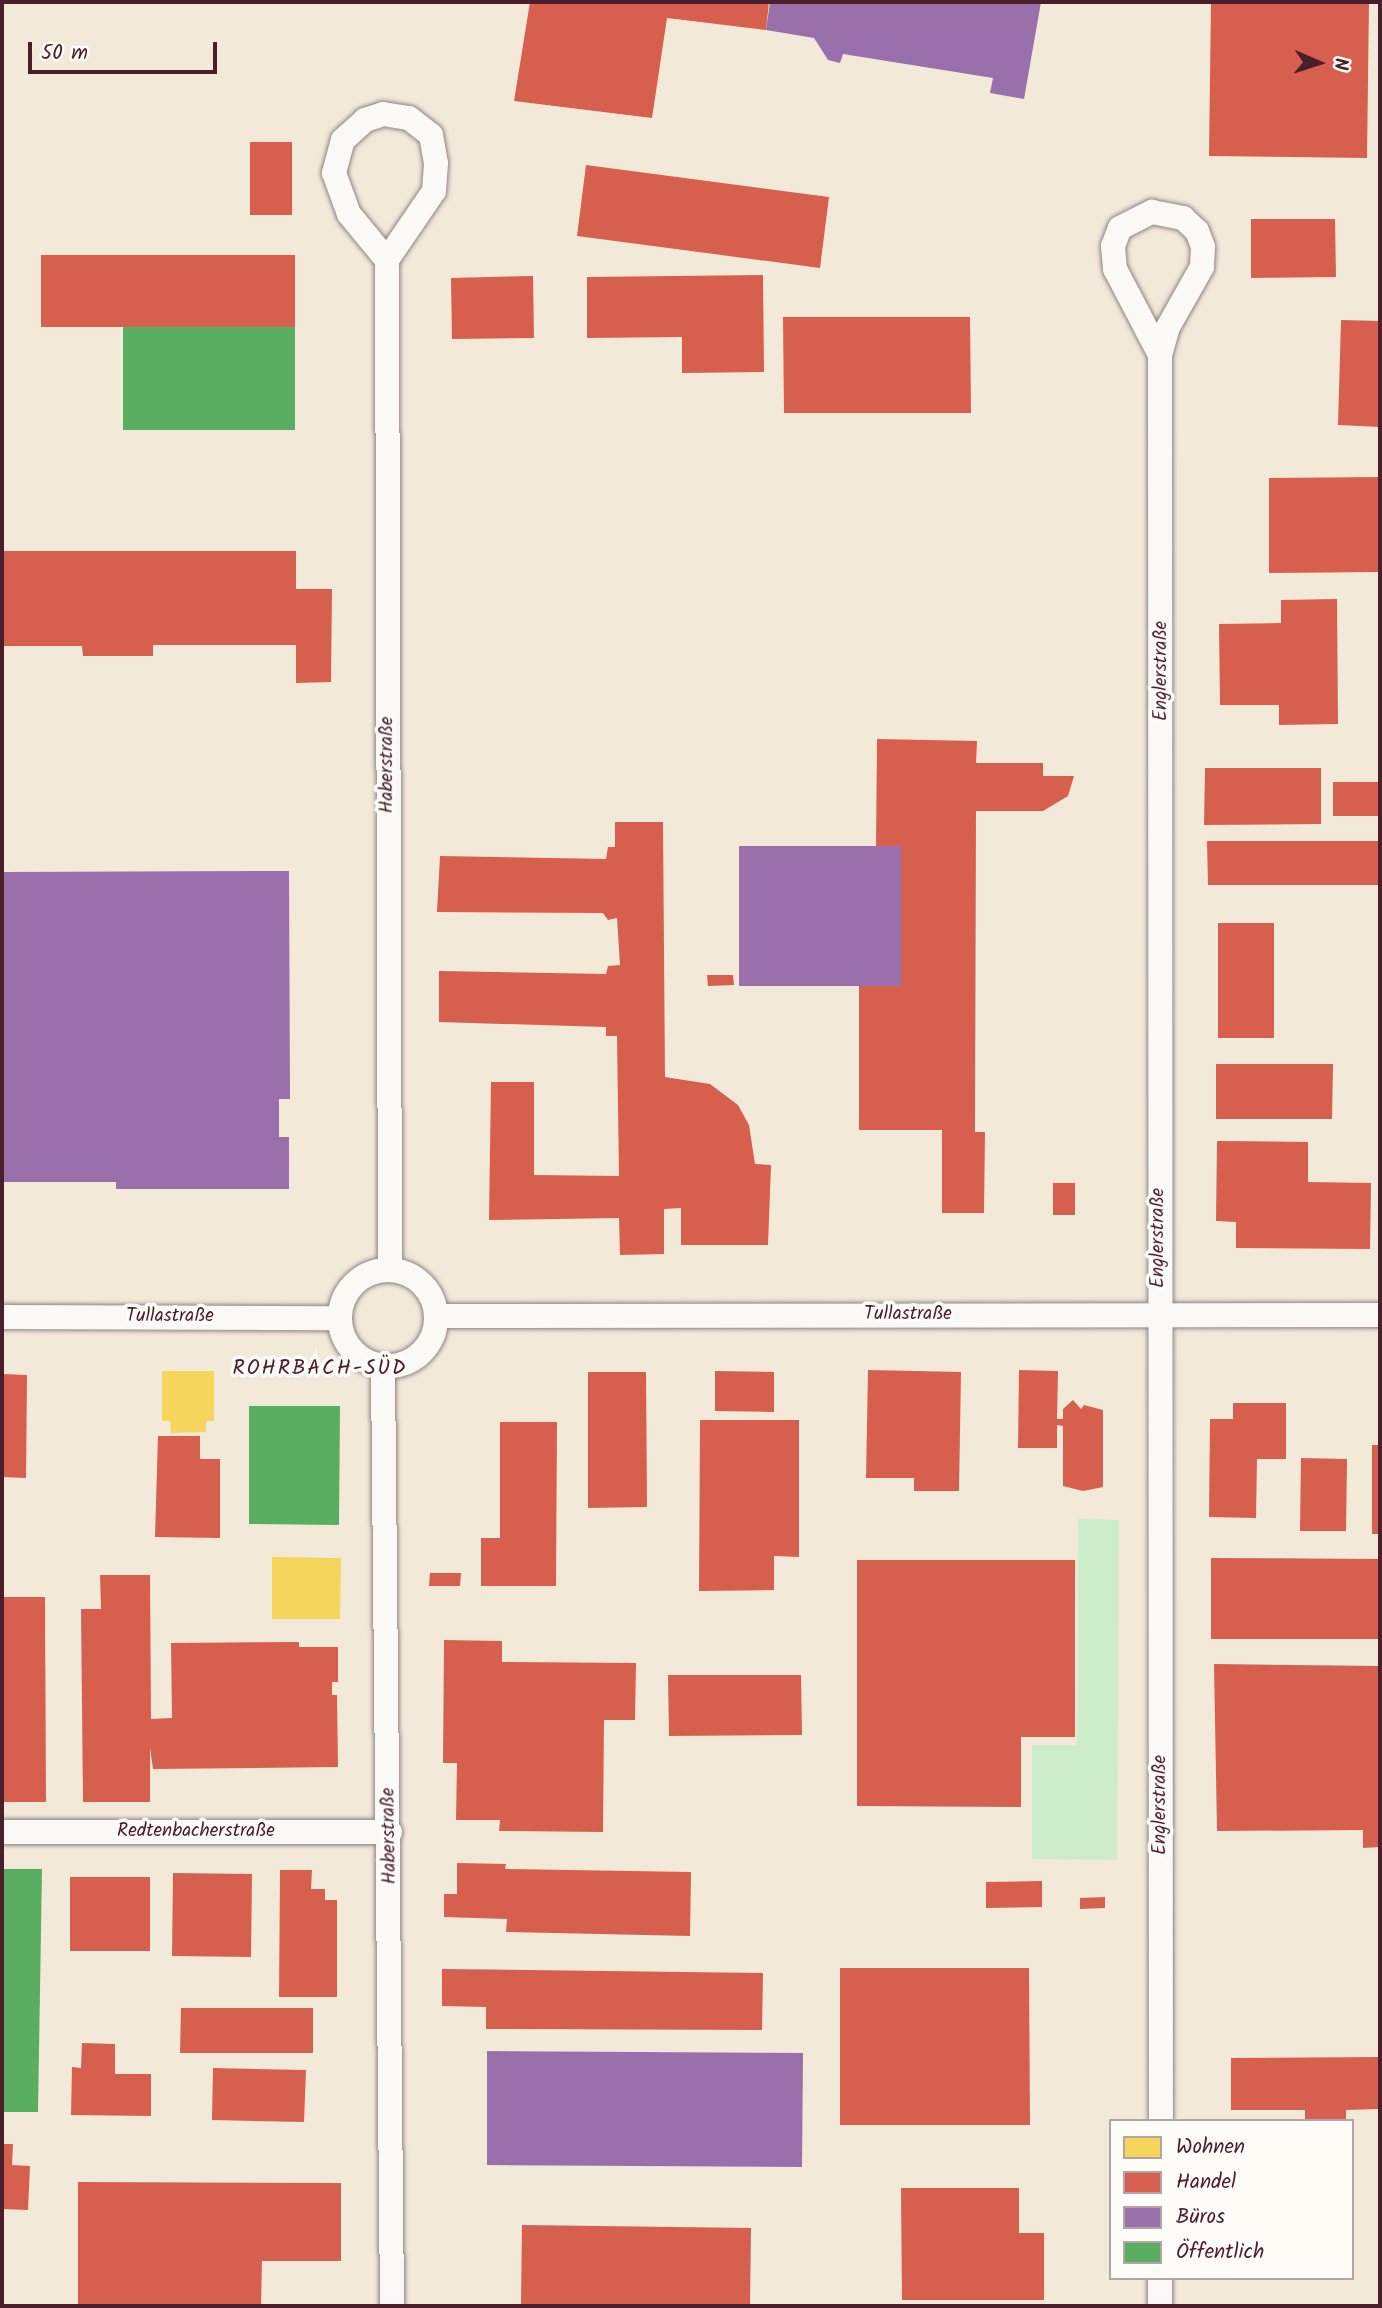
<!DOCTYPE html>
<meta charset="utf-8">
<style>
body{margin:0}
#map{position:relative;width:1382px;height:2308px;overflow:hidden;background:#f4f0e8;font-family:Kalam,sans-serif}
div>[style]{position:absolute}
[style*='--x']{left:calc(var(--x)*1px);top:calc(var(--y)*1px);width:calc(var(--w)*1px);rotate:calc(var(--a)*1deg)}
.built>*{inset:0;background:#f3e9d9}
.green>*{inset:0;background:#cdecc9}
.homes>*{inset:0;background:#f6d55c}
.shops>*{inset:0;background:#d6604d}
.offices>*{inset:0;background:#9970ab}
.public>*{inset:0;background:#5aae61}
.roads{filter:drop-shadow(0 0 2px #8f8583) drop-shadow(0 0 2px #8f8583)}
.minor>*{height:24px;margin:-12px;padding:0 12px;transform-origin:12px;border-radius:12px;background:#faf9f6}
.minor>.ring{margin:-12px;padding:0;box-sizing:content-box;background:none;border:24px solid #faf9f6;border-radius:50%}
span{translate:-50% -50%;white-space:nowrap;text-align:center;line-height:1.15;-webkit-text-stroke:7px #fdfcf7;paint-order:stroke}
.street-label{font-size:19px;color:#4a1f2b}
.neighbourhood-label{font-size:21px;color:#4a1f2b;letter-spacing:2px}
.frame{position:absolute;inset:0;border:4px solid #4a1f2b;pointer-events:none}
.legend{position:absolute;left:1109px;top:2119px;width:245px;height:161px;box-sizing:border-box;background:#fdfcf7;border:2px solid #b5a4a5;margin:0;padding:9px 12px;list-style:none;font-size:21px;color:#4a1f2b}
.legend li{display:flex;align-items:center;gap:14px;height:35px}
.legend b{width:35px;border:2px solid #b5a4a5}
.north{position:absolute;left:1284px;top:28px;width:70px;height:70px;-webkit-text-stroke:5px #fdfcf7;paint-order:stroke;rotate:93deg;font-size:19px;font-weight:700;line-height:28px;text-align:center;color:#4a1f2b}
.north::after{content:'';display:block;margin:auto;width:24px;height:32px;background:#4a1f2b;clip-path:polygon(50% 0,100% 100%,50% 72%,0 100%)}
.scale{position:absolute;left:28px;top:42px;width:189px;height:32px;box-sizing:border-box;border:4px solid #4a1f2b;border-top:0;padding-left:9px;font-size:21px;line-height:24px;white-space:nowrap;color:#4a1f2b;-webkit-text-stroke:5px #fdfcf7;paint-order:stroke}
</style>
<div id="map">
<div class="built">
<div style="clip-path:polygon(evenodd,2px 2px,1380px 2px,1380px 2306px,2px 2306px,2px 2px,1111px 2121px,1352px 2121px,1352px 2278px,1111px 2278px,1111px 2121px)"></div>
</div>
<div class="green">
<div style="clip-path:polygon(1078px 1519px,1119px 1520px,1117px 1860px,1032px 1859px,1032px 1745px,1077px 1745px)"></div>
</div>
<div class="homes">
<div style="clip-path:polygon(162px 1371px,214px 1371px,214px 1421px,206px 1421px,206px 1432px,171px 1433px,170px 1421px,162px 1421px)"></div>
<div style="clip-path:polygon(272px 1557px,341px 1558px,340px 1619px,272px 1619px)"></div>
</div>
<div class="shops">
<div style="clip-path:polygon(530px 2px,769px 2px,766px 30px,667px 18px,652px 118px,514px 101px)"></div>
<div style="clip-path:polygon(1211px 2px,1369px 2px,1367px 158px,1209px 156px)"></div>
<div style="clip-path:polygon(250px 142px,292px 142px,292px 215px,250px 215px)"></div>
<div style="clip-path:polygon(586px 165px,829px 197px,820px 268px,577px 236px)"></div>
<div style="clip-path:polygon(1251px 219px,1335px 219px,1336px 277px,1251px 278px)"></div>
<div style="clip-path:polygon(41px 255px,295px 255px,295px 327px,41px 327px)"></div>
<div style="clip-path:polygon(763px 275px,764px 372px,682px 373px,682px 337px,587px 338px,587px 277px)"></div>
<div style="clip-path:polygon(533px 276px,534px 338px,452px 339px,451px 278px)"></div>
<div style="clip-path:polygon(783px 317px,970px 317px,971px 413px,784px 413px)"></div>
<div style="clip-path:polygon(1341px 320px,1380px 321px,1380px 427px,1338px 425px)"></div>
<div style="clip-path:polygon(1380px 477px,1380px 572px,1269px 573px,1269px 478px)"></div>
<div style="clip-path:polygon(2px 551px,296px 551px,296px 589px,332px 589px,331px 682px,296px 683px,296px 645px,153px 645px,153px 656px,83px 656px,82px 646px,2px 646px)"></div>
<div style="clip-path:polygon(1337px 599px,1338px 724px,1279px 725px,1279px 705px,1220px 705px,1219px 624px,1281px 623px,1281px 600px)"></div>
<div style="clip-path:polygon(877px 739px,977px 741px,976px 763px,1043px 763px,1043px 776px,1074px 776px,1068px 796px,1043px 811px,976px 811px,975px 1132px,985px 1132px,984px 1213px,942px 1213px,942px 1130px,859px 1130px,859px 986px,901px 986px,901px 846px,876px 846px)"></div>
<div style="clip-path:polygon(1205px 768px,1321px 768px,1321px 824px,1204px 825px)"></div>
<div style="clip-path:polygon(1333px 782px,1380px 782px,1380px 816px,1333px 816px)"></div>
<div style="clip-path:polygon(615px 822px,663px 822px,665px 1077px,710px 1084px,738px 1105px,749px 1125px,755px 1164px,771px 1165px,768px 1245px,681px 1245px,681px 1208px,664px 1209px,664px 1254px,620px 1255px,619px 1218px,489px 1220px,491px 1082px,534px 1082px,534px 1175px,619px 1176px,617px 1036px,606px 1036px,606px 1027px,439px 1022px,439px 971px,606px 974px,608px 966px,620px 965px,617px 918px,608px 920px,603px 913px,437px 912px,440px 856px,606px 859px,608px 847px,615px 847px)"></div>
<div style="clip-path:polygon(1207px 841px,1380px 841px,1380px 885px,1208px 885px)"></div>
<div style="clip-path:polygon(1218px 923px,1274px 923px,1274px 1038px,1218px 1038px)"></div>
<div style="clip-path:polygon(707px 975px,733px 975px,734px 985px,708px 986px)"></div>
<div style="clip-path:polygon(1216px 1064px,1333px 1064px,1332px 1119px,1216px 1119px)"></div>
<div style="clip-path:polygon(1217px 1141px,1308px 1142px,1308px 1182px,1371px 1183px,1370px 1249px,1236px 1248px,1236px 1222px,1216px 1221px)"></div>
<div style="clip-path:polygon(1053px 1183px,1075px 1183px,1075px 1215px,1053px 1215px)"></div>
<div style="clip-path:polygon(868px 1370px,961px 1372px,959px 1491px,914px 1491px,914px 1478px,866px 1478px)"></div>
<div style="clip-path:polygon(1019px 1370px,1058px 1371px,1057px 1419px,1063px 1419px,1063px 1409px,1073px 1400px,1081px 1409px,1084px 1405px,1103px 1410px,1103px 1487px,1083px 1491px,1063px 1486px,1063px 1426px,1057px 1425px,1057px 1448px,1018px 1448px)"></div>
<div style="clip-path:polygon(715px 1371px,774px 1372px,774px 1412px,715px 1411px)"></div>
<div style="clip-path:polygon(588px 1372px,646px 1372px,647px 1507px,588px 1508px)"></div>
<div style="clip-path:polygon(2px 1374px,27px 1375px,26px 1478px,2px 1477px)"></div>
<div style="clip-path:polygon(1233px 1403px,1286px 1403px,1286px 1459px,1257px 1459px,1256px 1518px,1209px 1517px,1210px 1419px,1233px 1419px)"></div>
<div style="clip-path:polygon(700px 1420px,799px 1420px,799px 1557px,774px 1556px,774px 1590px,699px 1591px)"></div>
<div style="clip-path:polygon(500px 1422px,557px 1422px,556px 1586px,481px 1586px,481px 1538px,500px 1538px)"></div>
<div style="clip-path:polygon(158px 1436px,200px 1436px,200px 1459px,220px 1459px,220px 1538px,155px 1537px)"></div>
<div style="clip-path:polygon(1372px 1445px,1380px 1445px,1380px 1534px,1372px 1534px)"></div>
<div style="clip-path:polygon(1301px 1458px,1347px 1459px,1346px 1531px,1300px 1531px)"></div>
<div style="clip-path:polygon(1211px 1558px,1380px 1559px,1380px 1639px,1211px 1639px)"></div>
<div style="clip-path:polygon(857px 1560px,1075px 1560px,1075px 1737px,1021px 1737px,1021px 1807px,857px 1806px)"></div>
<div style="clip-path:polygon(430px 1573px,461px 1573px,460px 1586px,429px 1586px)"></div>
<div style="clip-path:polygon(100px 1575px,150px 1575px,151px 1719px,172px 1718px,171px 1643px,299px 1642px,299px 1647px,338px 1647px,338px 1682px,332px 1682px,332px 1695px,337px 1695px,338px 1767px,153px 1769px,150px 1748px,150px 1802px,83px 1802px,81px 1609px,101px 1609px)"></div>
<div style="clip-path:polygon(2px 1597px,45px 1597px,46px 1802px,2px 1802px)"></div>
<div style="clip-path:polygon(444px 1640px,502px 1641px,502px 1662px,636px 1663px,635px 1720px,604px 1720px,603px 1832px,499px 1831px,500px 1820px,456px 1820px,457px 1763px,443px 1763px)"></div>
<div style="clip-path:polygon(1214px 1664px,1380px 1666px,1380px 1847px,1363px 1848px,1363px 1830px,1217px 1831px)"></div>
<div style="clip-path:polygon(668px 1675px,801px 1675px,802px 1735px,669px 1736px)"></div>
<div style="clip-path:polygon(457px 1863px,506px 1864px,505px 1869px,691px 1872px,690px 1936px,506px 1932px,507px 1919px,444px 1917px,444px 1894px,457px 1894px)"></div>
<div style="clip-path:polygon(280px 1870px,312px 1870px,311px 1889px,325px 1889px,325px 1900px,337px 1900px,337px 1997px,279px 1997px)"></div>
<div style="clip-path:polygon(173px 1873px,252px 1874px,251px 1957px,172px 1956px)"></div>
<div style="clip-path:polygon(70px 1877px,150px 1877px,150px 1951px,70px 1951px)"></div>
<div style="clip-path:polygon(1042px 1881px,1042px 1907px,986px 1908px,986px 1882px)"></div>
<div style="clip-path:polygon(1105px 1897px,1105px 1908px,1080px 1909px,1080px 1898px)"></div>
<div style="clip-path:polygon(840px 1968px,1029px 1968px,1030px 2125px,840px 2125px)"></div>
<div style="clip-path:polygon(442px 1969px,763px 1973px,762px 2030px,486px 2029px,486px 2007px,442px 2006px)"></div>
<div style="clip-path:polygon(181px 2008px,313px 2008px,313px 2053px,180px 2053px)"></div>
<div style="clip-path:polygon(82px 2043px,115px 2044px,115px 2074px,151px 2074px,151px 2116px,71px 2115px,72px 2067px,81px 2068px)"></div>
<div style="clip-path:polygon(1380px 2057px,1380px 2109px,1346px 2110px,1346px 2121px,1305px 2121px,1305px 2110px,1231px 2110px,1231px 2058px)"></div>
<div style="clip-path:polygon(213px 2068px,306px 2070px,304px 2122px,212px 2120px)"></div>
<div style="clip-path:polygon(2px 2144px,13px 2144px,12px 2165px,30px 2166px,28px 2210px,2px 2209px)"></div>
<div style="clip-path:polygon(78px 2182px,341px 2183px,341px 2261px,262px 2261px,261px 2306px,78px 2306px)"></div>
<div style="clip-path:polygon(901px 2188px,1019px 2188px,1019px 2233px,1044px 2233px,1044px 2300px,902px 2300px)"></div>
<div style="clip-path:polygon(522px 2225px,751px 2228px,750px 2306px,521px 2306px)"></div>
</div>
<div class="offices">
<div style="clip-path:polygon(770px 2px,1041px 2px,1024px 99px,990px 93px,993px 78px,843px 54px,840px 63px,828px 60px,814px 38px,766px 30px)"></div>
<div style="clip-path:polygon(739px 846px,901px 846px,901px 986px,739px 986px)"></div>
<div style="clip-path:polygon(289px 871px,290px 1099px,279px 1099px,279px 1137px,289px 1137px,289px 1189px,116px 1189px,116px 1182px,2px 1182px,2px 872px)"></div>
<div style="clip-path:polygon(487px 2051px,803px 2053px,802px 2167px,487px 2165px)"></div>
</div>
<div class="public">
<div style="clip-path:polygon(123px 327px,295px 327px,295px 430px,123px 430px)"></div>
<div style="clip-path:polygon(249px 1406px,340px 1406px,339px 1525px,249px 1524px)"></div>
<div style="clip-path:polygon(2px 1869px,42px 1869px,38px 2112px,2px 2112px)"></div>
</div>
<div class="roads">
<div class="minor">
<div style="--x:387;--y:260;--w:60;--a:-129.6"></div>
<div style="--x:349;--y:214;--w:44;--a:-110.1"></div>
<div style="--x:334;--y:173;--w:34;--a:-75"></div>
<div style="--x:343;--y:140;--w:30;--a:-42"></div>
<div style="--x:365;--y:120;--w:19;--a:-18"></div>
<div style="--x:383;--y:114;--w:26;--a:9"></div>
<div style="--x:409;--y:118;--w:28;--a:38"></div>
<div style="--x:431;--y:135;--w:28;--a:80"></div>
<div style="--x:436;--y:163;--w:28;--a:94"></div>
<div style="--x:434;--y:191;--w:83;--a:124.3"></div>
<div style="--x:387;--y:260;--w:1009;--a:89.83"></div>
<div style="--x:1160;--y:355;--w:97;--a:-117.6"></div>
<div style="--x:1115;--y:269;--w:23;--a:-95"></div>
<div style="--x:1113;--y:246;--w:19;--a:-69"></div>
<div style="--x:1120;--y:228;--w:36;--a:-27"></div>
<div style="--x:1152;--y:212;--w:32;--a:11"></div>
<div style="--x:1183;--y:218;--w:19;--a:43"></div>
<div style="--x:1197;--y:231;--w:17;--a:69"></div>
<div style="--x:1203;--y:247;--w:20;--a:93"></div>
<div style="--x:1202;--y:267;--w:69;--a:119.5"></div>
<div style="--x:1168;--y:327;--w:29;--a:106"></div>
<div style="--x:1160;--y:355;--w:1766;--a:89.97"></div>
<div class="ring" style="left:340px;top:1270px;width:72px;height:72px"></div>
<div style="--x:436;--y:1316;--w:944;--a:-0.06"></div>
<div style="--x:2;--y:1317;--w:337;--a:0.2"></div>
<div style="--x:383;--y:1367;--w:939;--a:89.45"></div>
<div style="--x:2;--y:1832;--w:388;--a:0"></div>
<div style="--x:1160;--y:2306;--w:28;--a:-90"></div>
</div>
</div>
<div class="street-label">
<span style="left:1162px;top:671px;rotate:-90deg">Englerstraße</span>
<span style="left:388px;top:765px;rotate:-90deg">Haberstraße</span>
<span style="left:1159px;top:1238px;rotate:-90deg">Englerstraße</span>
<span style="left:908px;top:1315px">Tullastraße</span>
<span style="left:170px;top:1317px">Tullastraße</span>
<span style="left:1161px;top:1805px;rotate:-90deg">Englerstraße</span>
<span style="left:196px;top:1832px">Redtenbacherstraße</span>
<span style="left:390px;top:1836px;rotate:-91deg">Haberstraße</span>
</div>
<div class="neighbourhood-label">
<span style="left:320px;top:1369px">ROHRBACH-SÜD</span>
</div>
<div class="frame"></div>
<ul class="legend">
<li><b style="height:19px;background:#f6d55c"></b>Wohnen</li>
<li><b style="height:19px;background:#d6604d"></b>Handel</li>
<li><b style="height:19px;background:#9970ab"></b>Büros</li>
<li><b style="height:19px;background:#5aae61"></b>Öffentlich</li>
</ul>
<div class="north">N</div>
<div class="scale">50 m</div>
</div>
